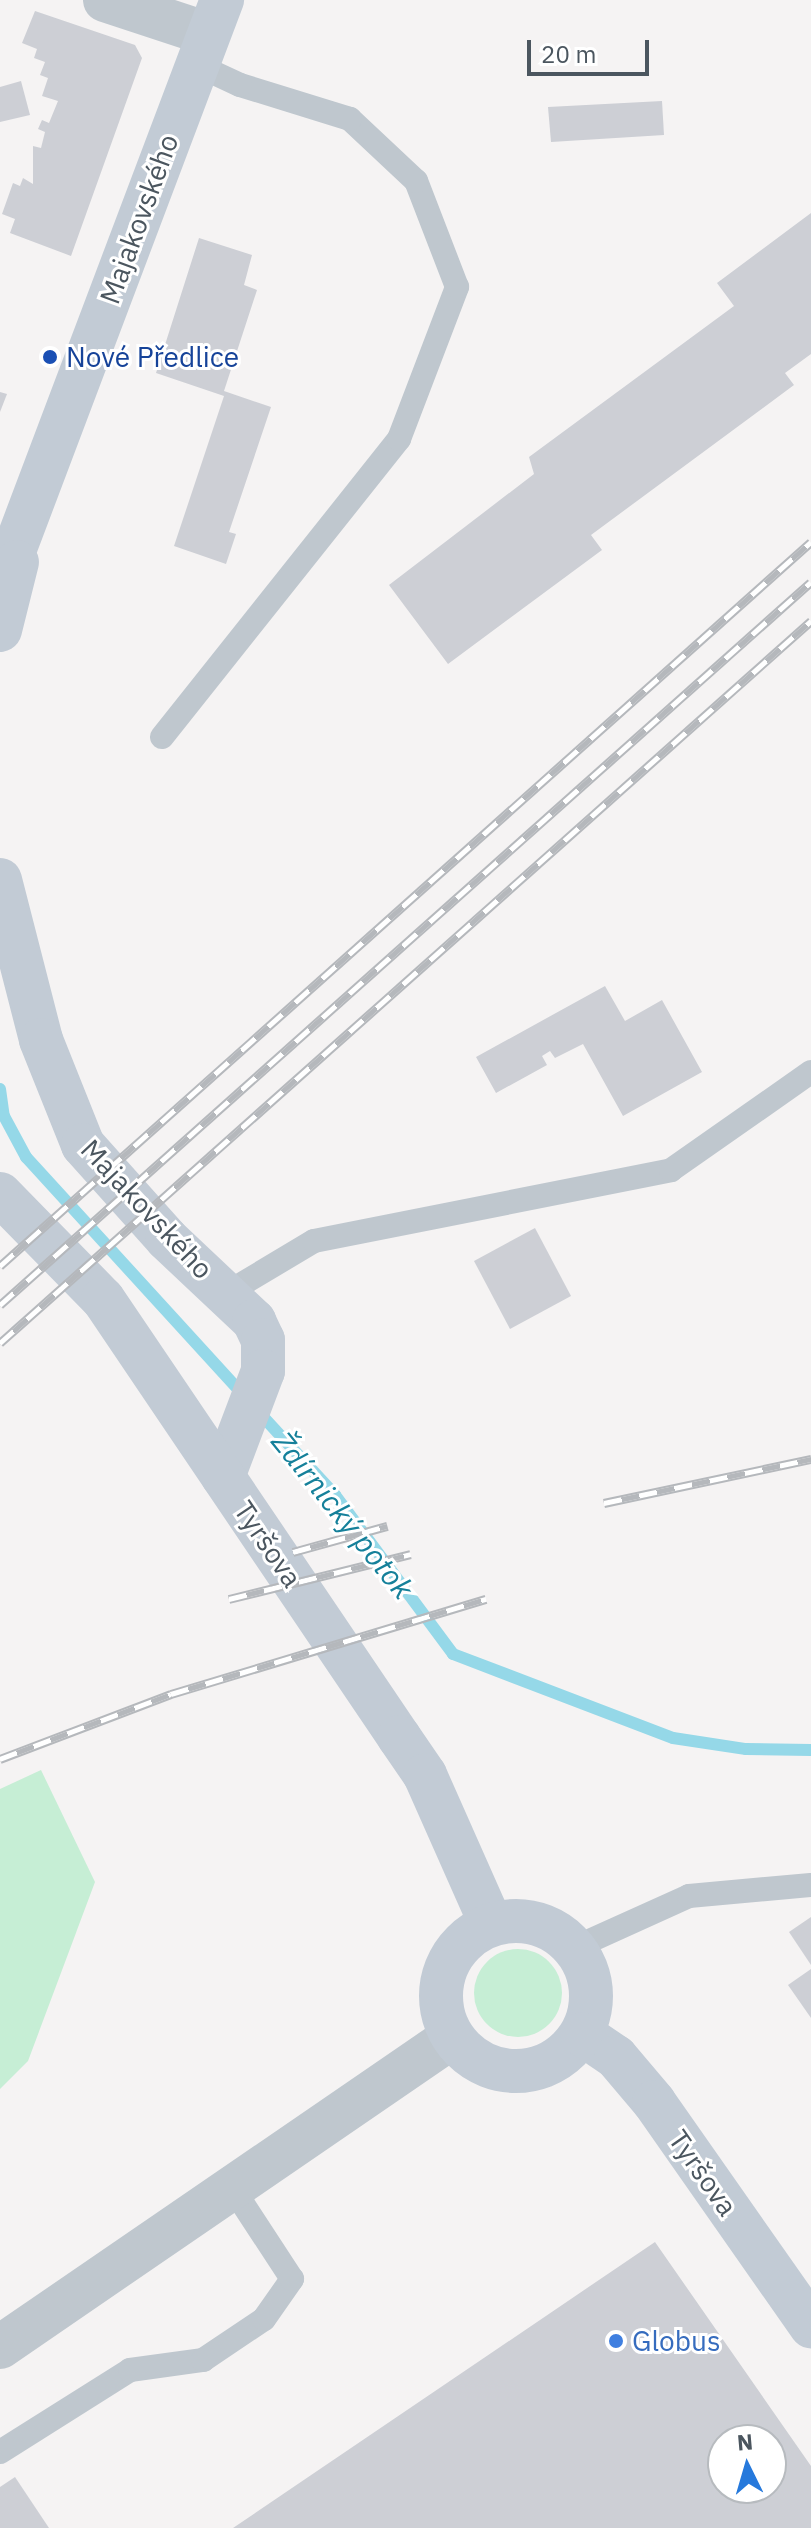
<!DOCTYPE html>
<meta charset="utf-8">
<style>
body{margin:0}
#map{position:relative;width:811px;height:2528px;overflow:hidden;background:#f5f3f3;font-family:"IBM Plex Sans",sans-serif}
div>[style]{position:absolute}
[style*='--x']{left:calc(var(--x)*1px);top:calc(var(--y)*1px);width:calc(var(--w)*1px);rotate:calc(var(--a)*1deg)}
.green>*{inset:0;background:#c6eed5}
.round{border-radius:50%}
.stream>*{height:12px;margin:-6px;padding:0 6px;transform-origin:6px;border-radius:6px;background:#95d8e8}
.building>*{inset:0;background:#cdcfd5}
.lane>*{height:24px;margin:-12px;padding:0 12px;transform-origin:12px;border-radius:12px;background:#bfc7ce}
.street>*{height:44px;margin:-22px;padding:0 22px;transform-origin:22px;border-radius:22px;background:#bfc7ce}
.secondary>*{height:44px;margin:-22px;padding:0 22px;transform-origin:22px;border-radius:22px;background:#c2cbd5}
.secondary>.ring{margin:-22px;padding:0;box-sizing:content-box;background:none;border:44px solid #c2cbd5;border-radius:50%}
.rail>*{height:9px;margin-top:-4.5px;transform-origin:0;background:repeating-linear-gradient(90deg,#fff 0 18px,#b5b8bc 0 36px);box-sizing:border-box;border-block:2px solid #b5b8bc}
.dots>*{width:22px;height:22px;translate:-50% -50%;box-sizing:border-box;border:4px solid #fff;border-radius:50%}
span{translate:-50% -50%;white-space:nowrap;text-align:center;line-height:1.15;-webkit-text-stroke:6px #fff;paint-order:stroke}
.street-label{font-size:28px;color:#4b565f}
.transit-label{font-size:28px;color:#164399}
.left{translate:0 -50%;text-align:left}
.shop-label{font-size:28px;color:#366cbe}
.water-label{font-size:30px;color:#15809a;font-style:italic}
.north{position:absolute;left:707px;top:2424px;width:80px;height:80px;box-sizing:border-box;background:#fff;border:2px solid #b7bbbf;border-radius:50%;rotate:355deg;font-size:22px;font-weight:700;line-height:32px;text-align:center;color:#4b565f}
.north::after{content:'';display:block;margin:auto;width:28px;height:36px;background:#2679dc;clip-path:polygon(50% 0,100% 100%,50% 72%,0 100%)}
.scale{position:absolute;left:527px;top:40px;width:122px;height:36px;box-sizing:border-box;border:4px solid #4b565f;border-top:0;padding-left:10px;font-size:24px;line-height:28px;white-space:nowrap;color:#4b565f;-webkit-text-stroke:6px #fff;paint-order:stroke}
</style>
<div id="map">
<div class="green">
<div style="clip-path:polygon(41px 1770px,95px 1882px,28px 2061px,0 2089px,0 1789px)"></div>
<div class="round" style="left:474px;top:1949px;width:88px;height:88px"></div>
</div>
<div class="stream">
<div style="--x:0;--y:1089;--w:27;--a:82"></div>
<div style="--x:4;--y:1116;--w:47;--a:61.8"></div>
<div style="--x:26;--y:1157;--w:323;--a:47.6"></div>
<div style="--x:256;--y:1409;--w:117;--a:47.4"></div>
<div style="--x:335;--y:1495;--w:198;--a:53.4"></div>
<div style="--x:453;--y:1654;--w:235;--a:20.9"></div>
<div style="--x:673;--y:1738;--w:74;--a:8.6"></div>
<div style="--x:746;--y:1749;--w:65;--a:0.9"></div>
</div>
<div class="building">
<div style="clip-path:polygon(35px 11px,135px 45px,142px 58px,71px 256px,10px 233px,15px 219px,2px 214px,13px 183px,20px 186px,23px 178px,33px 184px,33px 146px,41px 148px,45px 132px,38px 129px,42px 120px,49px 123px,58px 101px,42px 96px,48px 78px,40px 75px,45px 62px,34px 58px,37px 49px,22px 43px)"></div>
<div style="clip-path:polygon(21px 81px,30px 115px,0 122px,0 87px)"></div>
<div style="clip-path:polygon(662px 101px,664px 135px,551px 142px,548px 107px)"></div>
<div style="clip-path:polygon(811px 213px,811px 354px,785px 373px,794px 385px,591px 535px,602px 550px,448px 664px,389px 585px,534px 474px,529px 457px,734px 306px,717px 283px)"></div>
<div style="clip-path:polygon(199px 238px,252px 255px,244px 285px,257px 290px,224px 391px,271px 407px,229px 532px,236px 534px,226px 564px,174px 546px,224px 396px,156px 373px)"></div>
<div style="clip-path:polygon(0 392px,7px 394px,0 412px)"></div>
<div style="clip-path:polygon(605px 986px,625px 1021px,662px 1000px,702px 1072px,623px 1116px,583px 1044px,555px 1058px,550px 1051px,542px 1056px,547px 1065px,496px 1093px,476px 1057px)"></div>
<div style="clip-path:polygon(535px 1228px,571px 1296px,510px 1329px,474px 1261px)"></div>
<div style="clip-path:polygon(811px 1917px,811px 1965px,789px 1932px)"></div>
<div style="clip-path:polygon(811px 1969px,811px 2018px,788px 1985px)"></div>
<div style="clip-path:polygon(evenodd,655px 2242px,811px 2466px,811px 2528px,233px 2528px,655px 2242px,723px 2440px,771px 2440px,771px 2488px,723px 2488px,723px 2440px)"></div>
<div style="clip-path:polygon(15px 2477px,49px 2528px,0 2528px,0 2487px)"></div>
</div>
<div class="lane">
<div style="--x:162;--y:737;--w:381;--a:-51.5"></div>
<div style="--x:399;--y:439;--w:163;--a:-69.1"></div>
<div style="--x:457;--y:287;--w:114;--a:-111.1"></div>
<div style="--x:416;--y:181;--w:91;--a:-136.8"></div>
<div style="--x:350;--y:119;--w:115;--a:-162.8"></div>
<div style="--x:240;--y:85;--w:47;--a:-155.1"></div>
<div style="--x:227;--y:1293;--w:101;--a:-30.9"></div>
<div style="--x:314;--y:1241;--w:364;--a:-11.2"></div>
<div style="--x:671;--y:1170;--w:171;--a:-35"></div>
<div style="--x:574;--y:1948;--w:126;--a:-24.3"></div>
<div style="--x:689;--y:1896;--w:122;--a:-5.2"></div>
<div style="--x:0;--y:2452;--w:154;--a:-32.2"></div>
<div style="--x:130;--y:2370;--w:74;--a:-7.8"></div>
<div style="--x:203;--y:2360;--w:73;--a:-33.9"></div>
<div style="--x:264;--y:2319;--w:49;--a:-55"></div>
<div style="--x:292;--y:2279;--w:108;--a:-123.2"></div>
</div>
<div class="street">
<div style="--x:105;--y:0;--w:108;--a:18.3"></div>
<div style="--x:0;--y:2347;--w:548;--a:-34.44"></div>
</div>
<div class="secondary">
<div style="--x:0;--y:588;--w:629;--a:-69.32"></div>
<div style="--x:0;--y:630;--w:70;--a:-76"></div>
<div style="--x:0;--y:880;--w:165;--a:75.6"></div>
<div style="--x:41;--y:1040;--w:113;--a:68.2"></div>
<div style="--x:83;--y:1145;--w:126;--a:48.2"></div>
<div style="--x:167;--y:1239;--w:120;--a:43.3"></div>
<div style="--x:254;--y:1321;--w:21;--a:65"></div>
<div style="--x:263;--y:1340;--w:31;--a:90"></div>
<div style="--x:263;--y:1371;--w:113;--a:110.7"></div>
<div style="--x:0;--y:1194;--w:147;--a:45.6"></div>
<div style="--x:103;--y:1299;--w:529;--a:55.95"></div>
<div style="--x:399;--y:1737;--w:46;--a:55.6"></div>
<div style="--x:425;--y:1775;--w:163;--a:66.1"></div>
<div class="ring" style="left:441px;top:1921px;width:106px;height:106px"></div>
<div style="--x:582;--y:2034;--w:41;--a:34.1"></div>
<div style="--x:616;--y:2057;--w:59;--a:49.8"></div>
<div style="--x:654;--y:2102;--w:274;--a:55"></div>
</div>
<div class="rail">
<div style="--x:0;--y:1266;--w:1087;--a:-41.76"></div>
<div style="--x:0;--y:1305;--w:1086;--a:-41.72"></div>
<div style="--x:0;--y:1343;--w:1086;--a:-41.68"></div>
<div style="--x:604;--y:1503;--w:212;--a:-12"></div>
<div style="--x:293;--y:1552;--w:98;--a:-15.5"></div>
<div style="--x:229;--y:1599;--w:187;--a:-13.9"></div>
<div style="--x:0;--y:1759;--w:183;--a:-20.8"></div>
<div style="--x:171;--y:1694;--w:329;--a:-16.8"></div>
</div>
<div class="dots">
<div style="left:50px;top:357px;background:#1a4fb4"></div>
<div style="left:616px;top:2341px;background:#3f7fe0"></div>
</div>
<div class="street-label">
<span style="left:139px;top:219px;rotate:-70deg">Majakovského</span>
<span style="left:147px;top:1209px;rotate:47deg">Majakovského</span>
<span style="left:268px;top:1544px;rotate:56deg">Tyršova</span>
<span style="left:703px;top:2173px;rotate:55deg">Tyršova</span>
</div>
<div class="transit-label">
<span class="left" style="left:66px;top:357px">Nové Předlice</span>
</div>
<div class="shop-label">
<span class="left" style="left:632px;top:2341px">Globus</span>
</div>
<div class="water-label">
<span style="left:343px;top:1515px;rotate:51deg">Ždírnický potok</span>
</div>
<div class="north">N</div>
<div class="scale">20 m</div>
</div>
